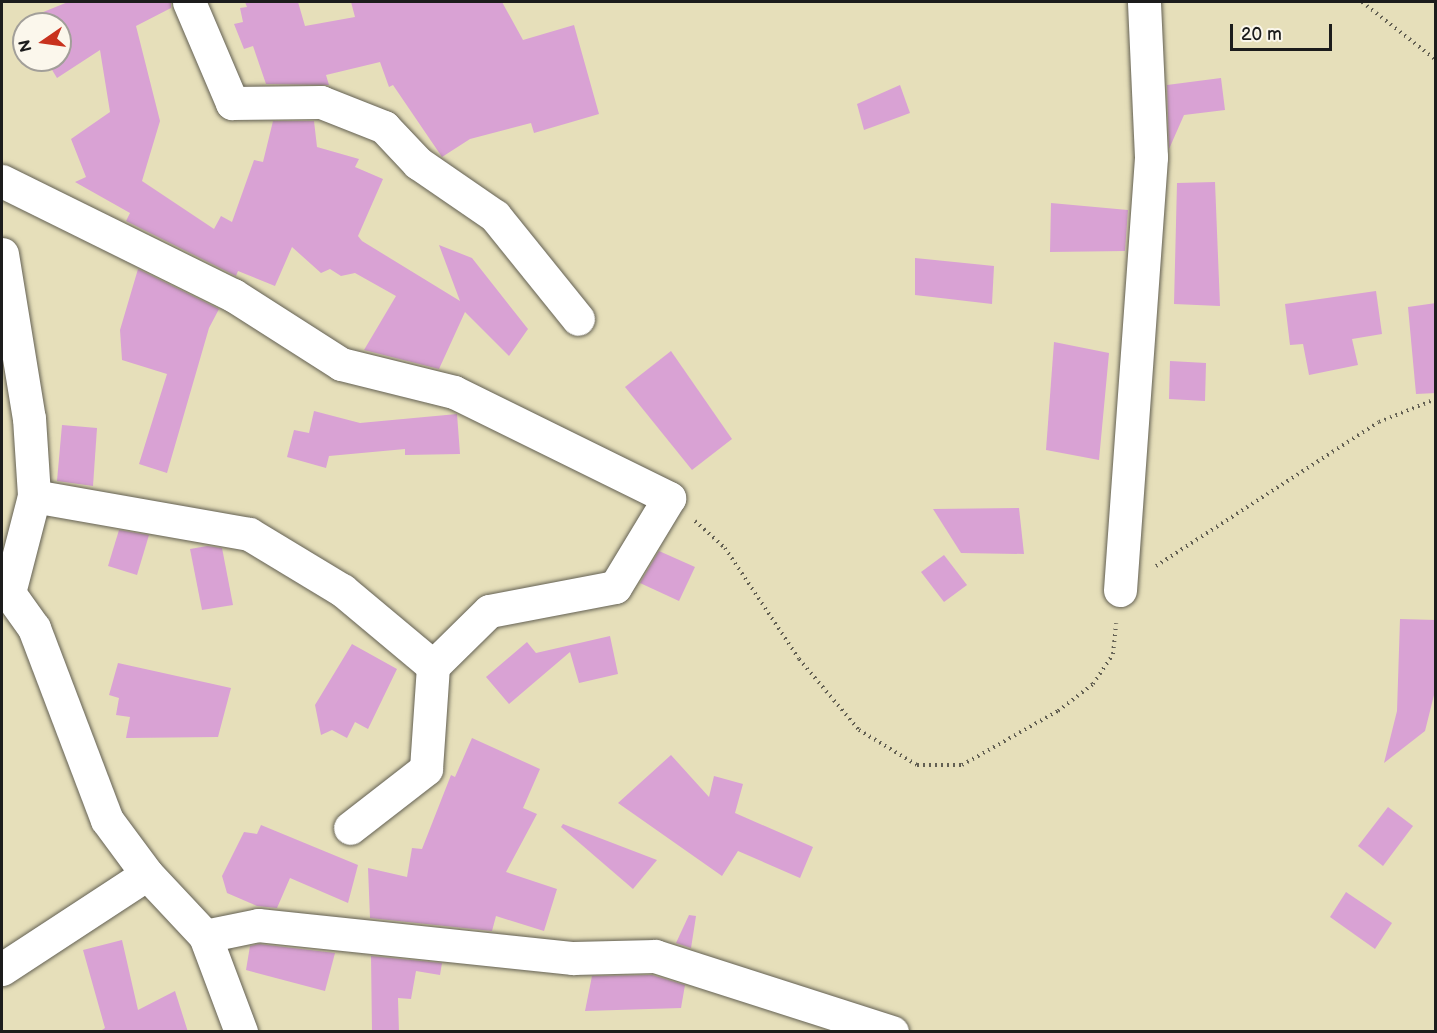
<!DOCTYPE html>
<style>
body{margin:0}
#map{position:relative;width:1437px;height:1033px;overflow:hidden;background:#e6dfba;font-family:"Balsamiq Sans",sans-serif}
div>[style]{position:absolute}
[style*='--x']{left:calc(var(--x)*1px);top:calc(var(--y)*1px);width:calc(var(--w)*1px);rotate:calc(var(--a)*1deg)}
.building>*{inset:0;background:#d9a2d4}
.path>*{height:4px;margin-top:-2px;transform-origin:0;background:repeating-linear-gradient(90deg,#636053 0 1.5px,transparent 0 6px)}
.roads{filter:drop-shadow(0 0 2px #636053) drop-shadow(0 0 2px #636053)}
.minor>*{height:33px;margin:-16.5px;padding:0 16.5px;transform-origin:16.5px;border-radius:16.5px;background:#fff}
span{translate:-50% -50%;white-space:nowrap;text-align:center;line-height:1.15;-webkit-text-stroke:5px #fbf7ec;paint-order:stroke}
.frame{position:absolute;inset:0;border:3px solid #1c1c1c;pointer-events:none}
.north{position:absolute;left:12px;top:12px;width:60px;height:60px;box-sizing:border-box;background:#fbf7ec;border:2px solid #a29f99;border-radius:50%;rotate:257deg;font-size:16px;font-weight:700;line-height:24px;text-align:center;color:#1c1c1c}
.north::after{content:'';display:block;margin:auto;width:21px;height:27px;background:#c8321e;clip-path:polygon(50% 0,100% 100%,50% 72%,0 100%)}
.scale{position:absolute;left:1230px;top:24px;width:102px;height:27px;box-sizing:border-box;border:3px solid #1c1c1c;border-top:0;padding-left:8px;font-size:18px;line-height:21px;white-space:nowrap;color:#1c1c1c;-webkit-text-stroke:4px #fbf7ec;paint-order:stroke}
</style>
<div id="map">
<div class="building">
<div style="clip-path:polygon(68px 2px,171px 2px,171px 8px,136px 26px,160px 121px,142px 181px,214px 229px,221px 216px,232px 222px,254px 160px,263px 162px,273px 121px,314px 121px,317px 147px,359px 159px,355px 167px,383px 179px,358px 236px,362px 241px,460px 301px,439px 245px,472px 258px,528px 329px,509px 356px,465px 312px,439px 369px,364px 350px,396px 296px,355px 273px,341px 276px,330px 269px,321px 273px,292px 247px,275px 286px,238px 271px,236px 276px,126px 221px,130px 213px,75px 182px,86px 177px,71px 139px,110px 112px,100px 50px,57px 78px,46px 60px,60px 60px,60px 24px,24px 25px,21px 21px)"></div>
<div style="clip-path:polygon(245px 2px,298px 2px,305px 26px,355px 17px,351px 2px,502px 2px,523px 40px,574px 25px,599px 114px,534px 133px,531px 123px,470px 139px,442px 157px,393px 85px,389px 87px,380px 62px,326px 75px,329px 85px,266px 84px,253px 46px,244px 49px,234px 24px,243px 22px,240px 8px,247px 7px)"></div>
<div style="clip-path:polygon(1221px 78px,1225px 110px,1184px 115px,1169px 149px,1167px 85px)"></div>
<div style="clip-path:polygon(900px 85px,910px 113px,864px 130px,857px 104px)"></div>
<div style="clip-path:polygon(1215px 182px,1220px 306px,1174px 304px,1177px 183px)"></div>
<div style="clip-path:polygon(1051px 203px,1128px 210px,1125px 251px,1050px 252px)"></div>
<div style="clip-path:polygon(915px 258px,994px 266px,992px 304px,915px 295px)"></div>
<div style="clip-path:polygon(138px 269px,219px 309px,209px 328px,167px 473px,139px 464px,167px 374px,122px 360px,120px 330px)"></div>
<div style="clip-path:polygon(1376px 291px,1382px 334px,1352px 339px,1358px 365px,1309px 375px,1303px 344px,1290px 345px,1285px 304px)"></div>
<div style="clip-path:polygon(1436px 303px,1436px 393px,1416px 394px,1408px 307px)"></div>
<div style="clip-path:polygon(1054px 342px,1109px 353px,1099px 460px,1046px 450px)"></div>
<div style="clip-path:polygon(671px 351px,732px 439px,692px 470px,625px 387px)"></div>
<div style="clip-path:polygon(1170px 361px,1206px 363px,1205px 401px,1169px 399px)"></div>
<div style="clip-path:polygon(314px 411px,360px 423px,457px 414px,460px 454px,405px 455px,405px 449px,329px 456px,326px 468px,287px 457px,294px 430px,309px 433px)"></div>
<div style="clip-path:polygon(62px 425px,97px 428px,93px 486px,57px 481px)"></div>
<div style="clip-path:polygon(1019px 508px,1024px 554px,961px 553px,933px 509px)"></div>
<div style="clip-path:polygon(119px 530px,149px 535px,137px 575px,108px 566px)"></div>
<div style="clip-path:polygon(207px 546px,222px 548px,233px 605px,202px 610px,190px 549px)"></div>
<div style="clip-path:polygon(659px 551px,695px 567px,679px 601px,640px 583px)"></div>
<div style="clip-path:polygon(944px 555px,967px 585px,944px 602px,921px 572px)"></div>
<div style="clip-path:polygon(1400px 619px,1436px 620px,1436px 687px,1425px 731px,1384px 763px,1397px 711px)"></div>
<div style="clip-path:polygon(610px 636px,618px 674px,579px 683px,570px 652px,509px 704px,486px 677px,527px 642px,536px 653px)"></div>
<div style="clip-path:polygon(352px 644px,397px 669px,368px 729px,355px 722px,347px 738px,332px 730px,321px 735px,315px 705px)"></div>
<div style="clip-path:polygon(118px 663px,231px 688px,218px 737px,126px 738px,130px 717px,116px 715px,119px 698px,109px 695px)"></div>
<div style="clip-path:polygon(472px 738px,540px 769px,523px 808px,537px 814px,506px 872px,557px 889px,544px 931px,496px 916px,492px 931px,370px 918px,368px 868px,407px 877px,412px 848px,422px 849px,451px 775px,455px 777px)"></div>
<div style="clip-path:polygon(671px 755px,709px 797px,714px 776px,743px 784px,735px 813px,813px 847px,800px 878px,738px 851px,722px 876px,618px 803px)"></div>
<div style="clip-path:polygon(1388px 807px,1413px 826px,1383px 866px,1358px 846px)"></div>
<div style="clip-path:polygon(563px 824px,657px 860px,633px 889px,561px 827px)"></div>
<div style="clip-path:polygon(261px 825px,358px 865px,348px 903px,290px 878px,277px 908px,257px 906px,227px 893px,222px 876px,244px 832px,257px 834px)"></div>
<div style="clip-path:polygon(1346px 892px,1392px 923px,1375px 949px,1330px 917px)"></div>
<div style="clip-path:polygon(689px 915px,696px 916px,691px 948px,676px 943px)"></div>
<div style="clip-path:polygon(122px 940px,138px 1010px,175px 991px,188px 1032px,99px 1032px,105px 1028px,83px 950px)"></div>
<div style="clip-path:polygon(259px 944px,335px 953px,325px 991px,246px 970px,250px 946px)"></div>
<div style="clip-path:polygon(371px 956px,442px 963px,440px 975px,416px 971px,411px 999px,398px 998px,399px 1032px,372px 1032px)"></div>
<div style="clip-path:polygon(652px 975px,685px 985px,681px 1008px,585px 1011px,592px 976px)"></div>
</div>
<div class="path">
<div style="--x:1362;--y:2;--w:94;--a:38.1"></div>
<div style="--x:695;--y:521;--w:40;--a:42"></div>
<div style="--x:725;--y:548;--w:133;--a:56.3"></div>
<div style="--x:799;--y:659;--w:93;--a:49.8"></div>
<div style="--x:859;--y:730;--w:68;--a:31.1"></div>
<div style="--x:917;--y:765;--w:45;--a:0"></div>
<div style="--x:962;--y:765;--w:110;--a:-29.4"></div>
<div style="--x:1058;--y:711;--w:44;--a:-37.6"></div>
<div style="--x:1093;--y:684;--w:36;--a:-56"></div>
<div style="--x:1113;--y:654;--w:31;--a:-84"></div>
<div style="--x:1156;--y:566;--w:265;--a:-32.9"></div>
<div style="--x:1379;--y:422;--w:61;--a:-22"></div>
</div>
<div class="roads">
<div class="minor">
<div style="--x:189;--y:2;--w:110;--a:66.9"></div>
<div style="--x:232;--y:103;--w:89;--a:-0.6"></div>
<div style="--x:321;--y:102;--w:68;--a:21.6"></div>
<div style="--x:384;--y:127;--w:50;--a:46.6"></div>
<div style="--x:418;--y:163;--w:93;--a:34.5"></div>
<div style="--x:495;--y:216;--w:132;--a:51.1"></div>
<div style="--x:2;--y:181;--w:258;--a:26.3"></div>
<div style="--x:233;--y:295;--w:128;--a:32.6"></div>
<div style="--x:341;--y:364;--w:116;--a:13.9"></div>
<div style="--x:454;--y:392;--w:240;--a:26.2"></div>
<div style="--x:669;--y:498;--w:104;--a:121.2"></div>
<div style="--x:615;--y:587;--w:128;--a:169.2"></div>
<div style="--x:489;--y:611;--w:78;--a:135.5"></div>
<div style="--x:433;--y:666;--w:103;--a:93.9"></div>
<div style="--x:426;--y:769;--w:96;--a:142.2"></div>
<div style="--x:2;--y:254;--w:166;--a:80.7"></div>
<div style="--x:29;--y:418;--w:78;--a:86.3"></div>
<div style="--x:34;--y:496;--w:100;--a:104.5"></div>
<div style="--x:34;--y:496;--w:218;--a:10"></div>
<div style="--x:249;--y:534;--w:109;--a:31.1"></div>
<div style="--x:342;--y:590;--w:119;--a:39.9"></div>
<div style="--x:2;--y:589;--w:8;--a:30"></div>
<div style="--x:9;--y:593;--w:43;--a:54.5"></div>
<div style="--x:34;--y:628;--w:205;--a:69.2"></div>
<div style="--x:107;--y:820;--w:67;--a:53.5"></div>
<div style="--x:147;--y:874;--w:85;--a:46.9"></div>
<div style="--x:205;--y:936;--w:103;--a:69.4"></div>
<div style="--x:1120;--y:590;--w:434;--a:-85.9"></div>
<div style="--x:1151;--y:157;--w:155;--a:-92.6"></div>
<div style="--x:205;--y:936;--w:54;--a:-11.7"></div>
<div style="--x:258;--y:925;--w:317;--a:6"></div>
<div style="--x:573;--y:958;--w:82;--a:-1.4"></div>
<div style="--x:655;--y:956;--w:249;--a:17.8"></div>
<div style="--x:2;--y:969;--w:173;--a:-33.2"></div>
</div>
</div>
<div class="frame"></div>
<div class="north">N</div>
<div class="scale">20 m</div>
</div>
